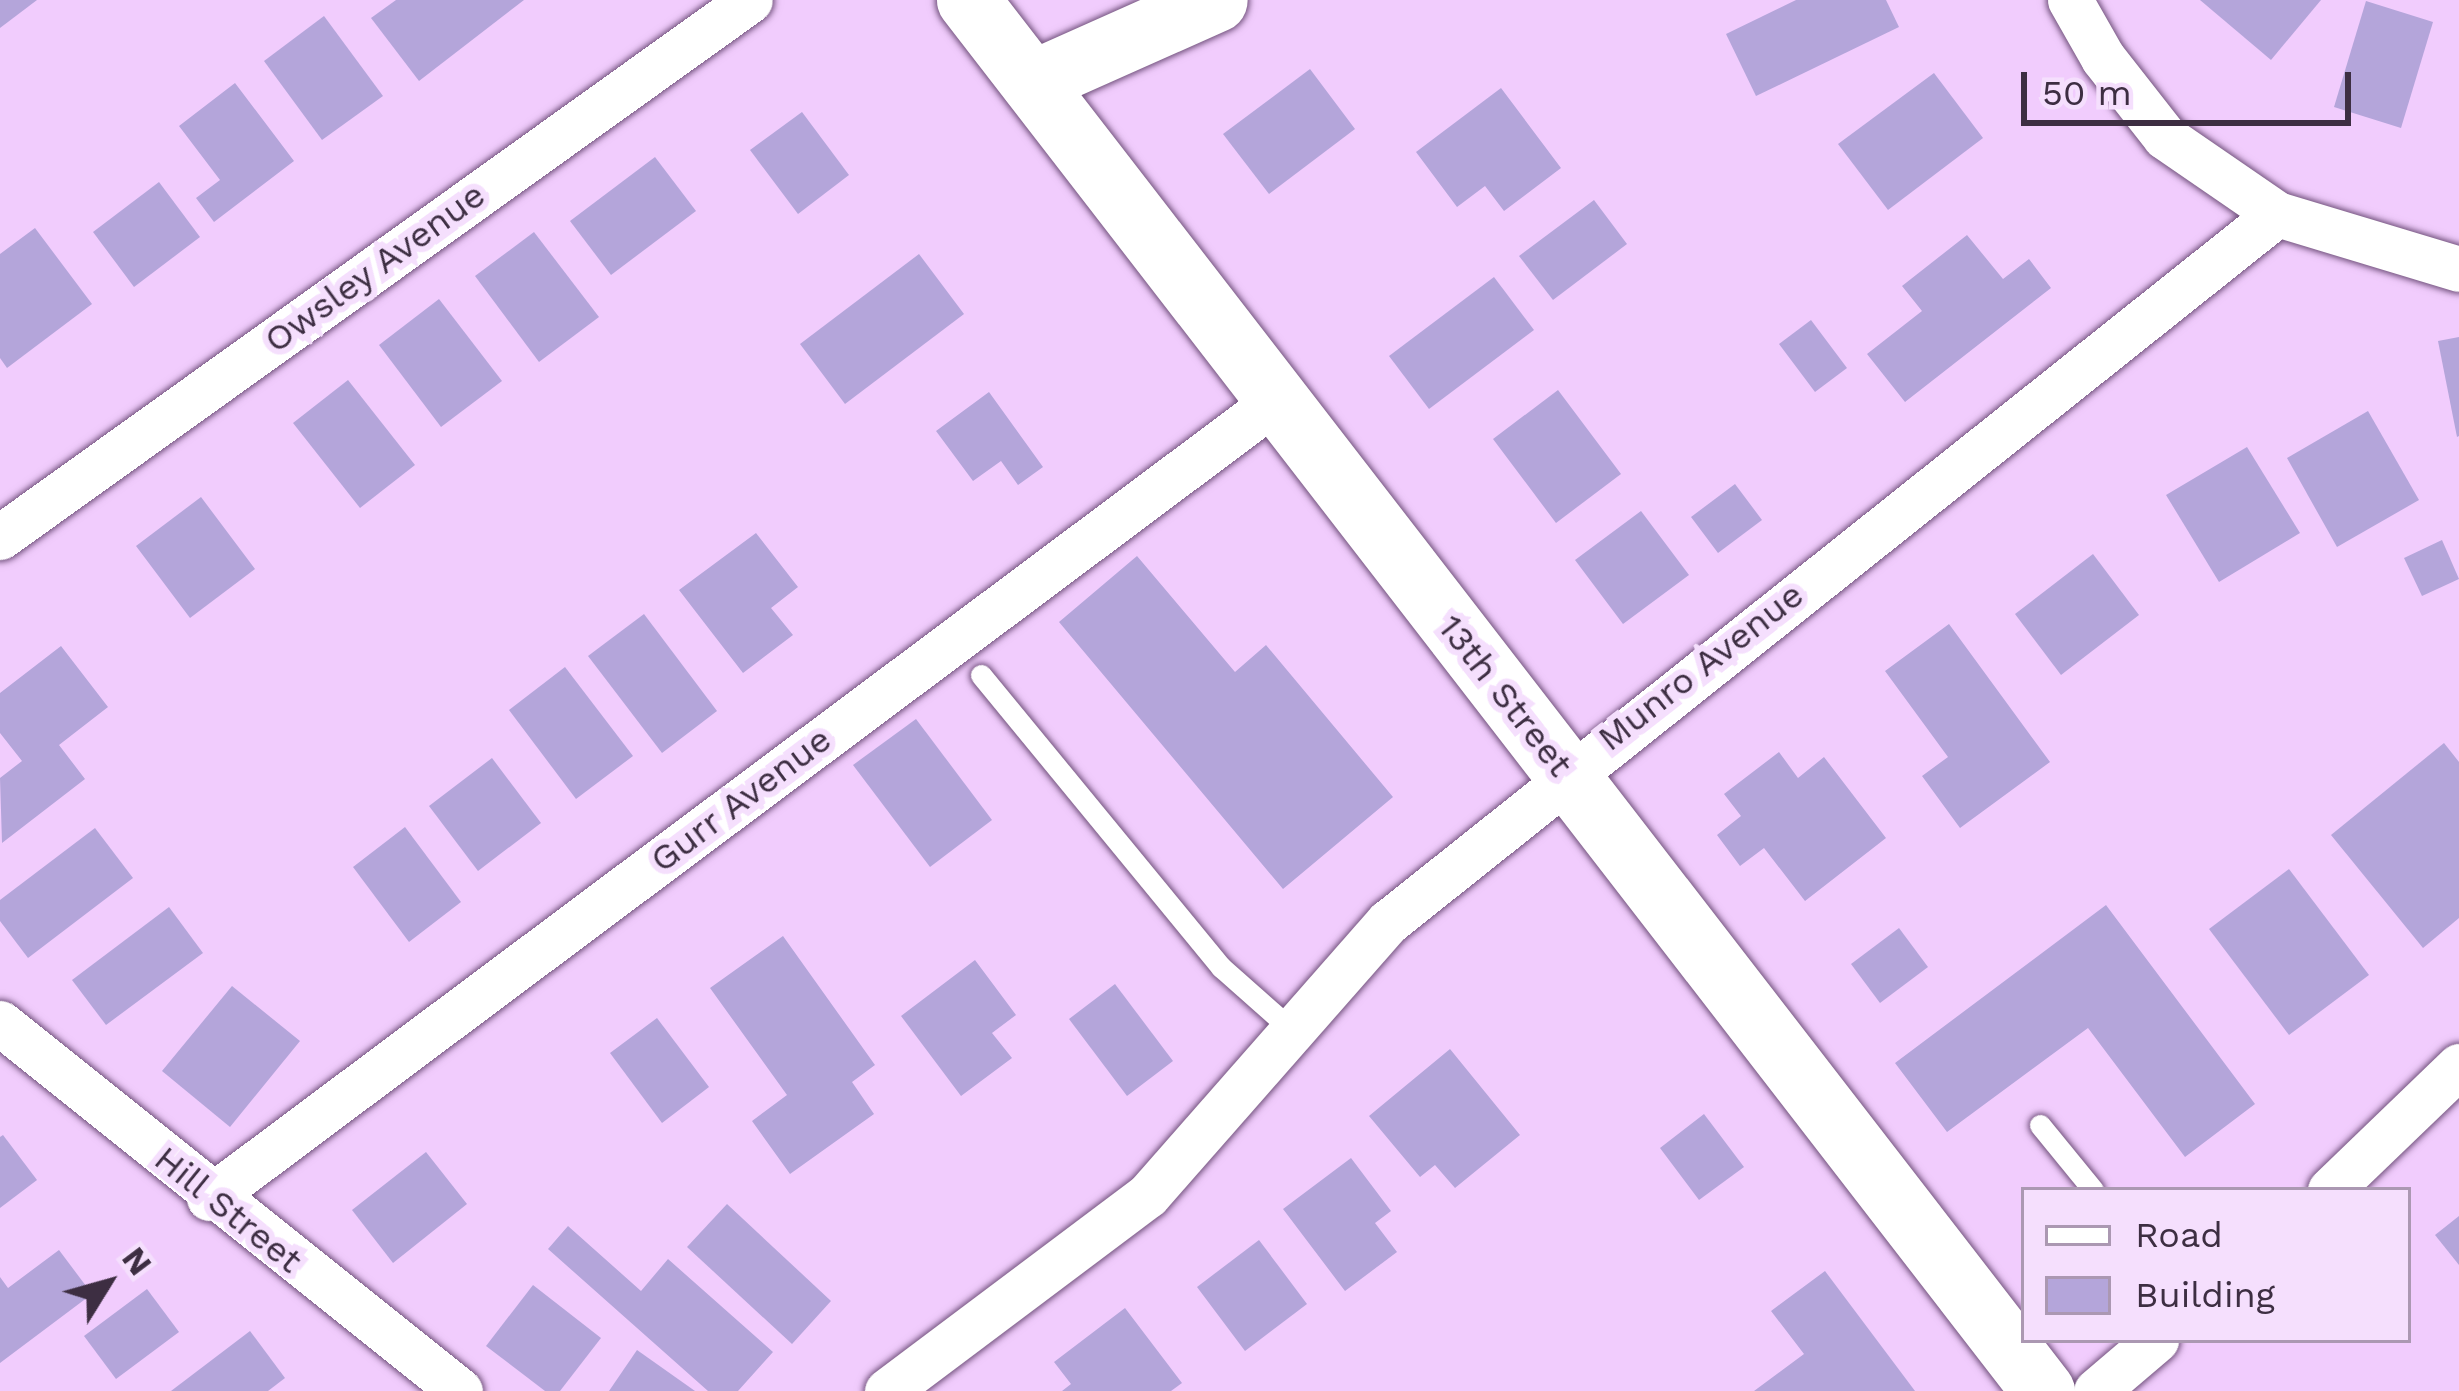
<!DOCTYPE html>
<style>
body{margin:0}
#map{position:relative;width:2459px;height:1391px;overflow:hidden;background:#f1ccfd;font-family:"Work Sans",sans-serif}
div>[style]{position:absolute}
[style*='--x']{left:calc(var(--x)*1px);top:calc(var(--y)*1px);width:calc(var(--w)*1px);rotate:calc(var(--a)*1deg)}
.building>*{inset:0;background:#b4a5da}
.roads{filter:drop-shadow(0 0 3px #73537e) drop-shadow(0 0 3px #73537e)}
.lane>*{height:21px;margin:-10.5px;padding:0 10.5px;transform-origin:10.5px;border-radius:10.5px;background:#fff}
.street>*{height:45px;margin:-22.5px;padding:0 22.5px;transform-origin:22.5px;border-radius:22.5px;background:#fff}
.secondary>*{height:63px;margin:-31.5px;padding:0 31.5px;transform-origin:31.5px;border-radius:31.5px;background:#fff}
span{translate:-50% -50%;white-space:nowrap;text-align:center;line-height:1.15;-webkit-text-stroke:12px #f5dffd;paint-order:stroke}
.street-label{font-size:36px;color:#3d2e42}
.legend{position:absolute;left:2021px;top:1187px;width:390px;height:156px;box-sizing:border-box;background:#f5dffd;border:3px solid #ab98b2;margin:0;padding:15px 21px;list-style:none;font-size:36px;color:#3d2e42}
.legend li{display:flex;align-items:center;gap:24px;height:60px}
.legend b{width:60px;border:3px solid #ab98b2}
.north{position:absolute;left:48px;top:1223px;width:120px;height:120px;-webkit-text-stroke:9px #f5dffd;paint-order:stroke;rotate:53deg;font-size:33px;font-weight:700;line-height:48px;text-align:center;color:#3d2e42}
.north::after{content:'';display:block;margin:auto;width:42px;height:54px;background:#3d2e42;clip-path:polygon(50% 0,100% 100%,50% 72%,0 100%)}
.scale{position:absolute;left:2021px;top:72px;width:330px;height:54px;box-sizing:border-box;border:6px solid #3d2e42;border-top:0;padding-left:15px;font-size:36px;line-height:42px;white-space:nowrap;color:#3d2e42;-webkit-text-stroke:9px #f5dffd;paint-order:stroke}
</style>
<div id="map">
<div class="building">
<div style="clip-path:polygon(0 0,37px 0,0 28px)"></div>
<div style="clip-path:polygon(396px 0,524px 0,419px 81px,371px 18px)"></div>
<div style="clip-path:polygon(1796px 0,1886px 0,1899px 27px,1756px 96px,1726px 34px)"></div>
<div style="clip-path:polygon(2200px 0,2321px 0,2271px 60px)"></div>
<div style="clip-path:polygon(2366px 1px,2433px 22px,2401px 128px,2334px 107px)"></div>
<div style="clip-path:polygon(324px 16px,383px 96px,322px 140px,264px 61px)"></div>
<div style="clip-path:polygon(1310px 69px,1355px 129px,1269px 194px,1223px 134px)"></div>
<div style="clip-path:polygon(1934px 73px,1983px 138px,1888px 210px,1838px 144px)"></div>
<div style="clip-path:polygon(235px 83px,294px 161px,214px 222px,196px 198px,220px 180px,179px 126px)"></div>
<div style="clip-path:polygon(1501px 88px,1561px 168px,1504px 211px,1485px 186px,1457px 207px,1416px 152px)"></div>
<div style="clip-path:polygon(802px 112px,849px 175px,798px 214px,750px 150px)"></div>
<div style="clip-path:polygon(655px 157px,696px 211px,611px 275px,570px 221px)"></div>
<div style="clip-path:polygon(159px 182px,200px 237px,134px 287px,93px 232px)"></div>
<div style="clip-path:polygon(1594px 200px,1627px 244px,1553px 300px,1519px 256px)"></div>
<div style="clip-path:polygon(35px 228px,92px 304px,7px 368px,0 358px,0 254px)"></div>
<div style="clip-path:polygon(534px 232px,599px 317px,539px 362px,475px 276px)"></div>
<div style="clip-path:polygon(1967px 235px,2003px 279px,2029px 259px,2051px 288px,1905px 402px,1867px 354px,1922px 311px,1902px 286px)"></div>
<div style="clip-path:polygon(919px 254px,964px 314px,845px 404px,800px 344px)"></div>
<div style="clip-path:polygon(1494px 277px,1534px 330px,1429px 409px,1389px 356px)"></div>
<div style="clip-path:polygon(439px 299px,502px 381px,441px 427px,379px 345px)"></div>
<div style="clip-path:polygon(1811px 320px,1847px 368px,1815px 392px,1779px 344px)"></div>
<div style="clip-path:polygon(2459px 337px,2459px 436px,2457px 437px,2438px 341px)"></div>
<div style="clip-path:polygon(348px 380px,415px 465px,360px 508px,293px 423px)"></div>
<div style="clip-path:polygon(1558px 390px,1621px 474px,1556px 523px,1493px 439px)"></div>
<div style="clip-path:polygon(989px 392px,1043px 467px,1018px 485px,1001px 461px,973px 481px,936px 431px)"></div>
<div style="clip-path:polygon(2368px 411px,2419px 500px,2337px 547px,2287px 458px)"></div>
<div style="clip-path:polygon(2247px 447px,2300px 533px,2219px 582px,2166px 495px)"></div>
<div style="clip-path:polygon(1735px 484px,1762px 520px,1718px 553px,1691px 517px)"></div>
<div style="clip-path:polygon(201px 497px,255px 569px,190px 618px,136px 546px)"></div>
<div style="clip-path:polygon(1641px 511px,1689px 575px,1623px 624px,1575px 560px)"></div>
<div style="clip-path:polygon(756px 533px,798px 587px,771px 608px,793px 635px,743px 673px,679px 590px)"></div>
<div style="clip-path:polygon(2442px 540px,2459px 579px,2422px 596px,2404px 558px)"></div>
<div style="clip-path:polygon(2093px 554px,2139px 615px,2061px 675px,2015px 614px)"></div>
<div style="clip-path:polygon(1137px 556px,1235px 672px,1266px 645px,1393px 797px,1283px 889px,1059px 622px)"></div>
<div style="clip-path:polygon(644px 614px,717px 711px,662px 753px,588px 656px)"></div>
<div style="clip-path:polygon(1949px 624px,2050px 762px,1960px 828px,1922px 776px,1948px 757px,1885px 671px)"></div>
<div style="clip-path:polygon(61px 646px,108px 707px,59px 745px,85px 779px,2px 843px,0 778px,22px 761px,0 733px,0 693px)"></div>
<div style="clip-path:polygon(565px 667px,633px 756px,576px 799px,509px 710px)"></div>
<div style="clip-path:polygon(916px 719px,992px 820px,930px 867px,853px 765px)"></div>
<div style="clip-path:polygon(2444px 743px,2459px 762px,2459px 918px,2423px 948px,2331px 835px)"></div>
<div style="clip-path:polygon(1779px 752px,1798px 778px,1824px 757px,1886px 838px,1805px 901px,1764px 848px,1740px 866px,1717px 835px,1741px 816px,1724px 794px)"></div>
<div style="clip-path:polygon(492px 758px,541px 823px,478px 871px,429px 806px)"></div>
<div style="clip-path:polygon(405px 827px,461px 902px,409px 942px,353px 867px)"></div>
<div style="clip-path:polygon(95px 828px,133px 878px,28px 958px,0 921px,0 900px)"></div>
<div style="clip-path:polygon(2289px 869px,2369px 975px,2289px 1035px,2209px 929px)"></div>
<div style="clip-path:polygon(2106px 905px,2255px 1104px,2185px 1157px,2088px 1028px,1947px 1132px,1895px 1063px)"></div>
<div style="clip-path:polygon(169px 907px,203px 953px,106px 1025px,72px 980px)"></div>
<div style="clip-path:polygon(1899px 928px,1928px 967px,1880px 1003px,1851px 964px)"></div>
<div style="clip-path:polygon(783px 936px,875px 1065px,852px 1082px,874px 1114px,790px 1174px,752px 1121px,787px 1095px,710px 988px)"></div>
<div style="clip-path:polygon(975px 960px,1016px 1015px,992px 1033px,1012px 1058px,961px 1096px,901px 1016px)"></div>
<div style="clip-path:polygon(1115px 984px,1173px 1061px,1127px 1096px,1069px 1019px)"></div>
<div style="clip-path:polygon(232px 986px,300px 1041px,230px 1127px,162px 1071px)"></div>
<div style="clip-path:polygon(657px 1018px,709px 1087px,662px 1123px,610px 1053px)"></div>
<div style="clip-path:polygon(1450px 1049px,1520px 1135px,1455px 1188px,1435px 1165px,1420px 1177px,1369px 1116px)"></div>
<div style="clip-path:polygon(1704px 1114px,1744px 1167px,1699px 1200px,1660px 1148px)"></div>
<div style="clip-path:polygon(3px 1135px,37px 1180px,0 1208px,0 1137px)"></div>
<div style="clip-path:polygon(426px 1152px,467px 1204px,393px 1263px,352px 1210px)"></div>
<div style="clip-path:polygon(1351px 1158px,1391px 1211px,1375px 1223px,1397px 1252px,1345px 1291px,1283px 1209px)"></div>
<div style="clip-path:polygon(727px 1204px,831px 1301px,792px 1344px,687px 1247px)"></div>
<div style="clip-path:polygon(2459px 1216px,2459px 1265px,2435px 1235px)"></div>
<div style="clip-path:polygon(568px 1226px,641px 1291px,668px 1259px,773px 1352px,738px 1391px,708px 1391px,548px 1249px)"></div>
<div style="clip-path:polygon(1259px 1240px,1307px 1304px,1245px 1351px,1197px 1287px)"></div>
<div style="clip-path:polygon(59px 1250px,92px 1294px,0 1363px,0 1277px,8px 1288px)"></div>
<div style="clip-path:polygon(1825px 1271px,1915px 1391px,1754px 1391px,1804px 1354px,1771px 1311px)"></div>
<div style="clip-path:polygon(533px 1285px,601px 1338px,560px 1391px,545px 1391px,486px 1346px)"></div>
<div style="clip-path:polygon(147px 1289px,179px 1332px,116px 1379px,84px 1336px)"></div>
<div style="clip-path:polygon(1125px 1308px,1182px 1383px,1171px 1391px,1062px 1391px,1071px 1384px,1054px 1362px)"></div>
<div style="clip-path:polygon(250px 1331px,285px 1378px,268px 1391px,171px 1391px)"></div>
<div style="clip-path:polygon(637px 1350px,695px 1391px,609px 1391px)"></div>
</div>
<div class="roads">
<div class="lane">
<div style="--x:981;--y:675;--w:378;--a:50.6"></div>
<div style="--x:1221;--y:967;--w:96;--a:41.6"></div>
<div style="--x:2040;--y:1125;--w:84;--a:50.8"></div>
</div>
<div class="street">
<div style="--x:2070;--y:0;--w:67;--a:60.4"></div>
<div style="--x:2103;--y:58;--w:100;--a:51.9"></div>
<div style="--x:2165;--y:137;--w:136;--a:34.5"></div>
<div style="--x:2277;--y:214;--w:190;--a:16.8"></div>
<div style="--x:0;--y:537;--w:922;--a:-35.6"></div>
<div style="--x:0;--y:1023;--w:589;--a:38.66"></div>
<div style="--x:2330;--y:1190;--w:179;--a:-43.9"></div>
<div style="--x:209;--y:1198;--w:1328;--a:-36.77"></div>
<div style="--x:887;--y:1391;--w:326;--a:-36.9"></div>
<div style="--x:1148;--y:1195;--w:363;--a:-48.7"></div>
<div style="--x:1388;--y:922;--w:1136;--a:-38.53"></div>
<div style="--x:2096;--y:1391;--w:79;--a:-40.4"></div>
</div>
<div class="secondary">
<div style="--x:968;--y:0;--w:1758;--a:52.3"></div>
<div style="--x:1032;--y:82;--w:201;--a:-24"></div>
</div>
</div>
<div class="street-label">
<span style="left:375px;top:268px;rotate:-36deg">Owsley Avenue</span>
<span style="left:1701px;top:667px;rotate:-38deg">Munro Avenue</span>
<span style="left:1505px;top:696px;rotate:52deg">13th Street</span>
<span style="left:741px;top:800px;rotate:-37deg">Gurr Avenue</span>
<span style="left:228px;top:1210px;rotate:39deg">Hill Street</span>
</div>
<ul class="legend">
<li><b style="height:15px;background:#fff"></b>Road</li>
<li><b style="height:33px;background:#b4a5da"></b>Building</li>
</ul>
<div class="north">N</div>
<div class="scale">50 m</div>
</div>
